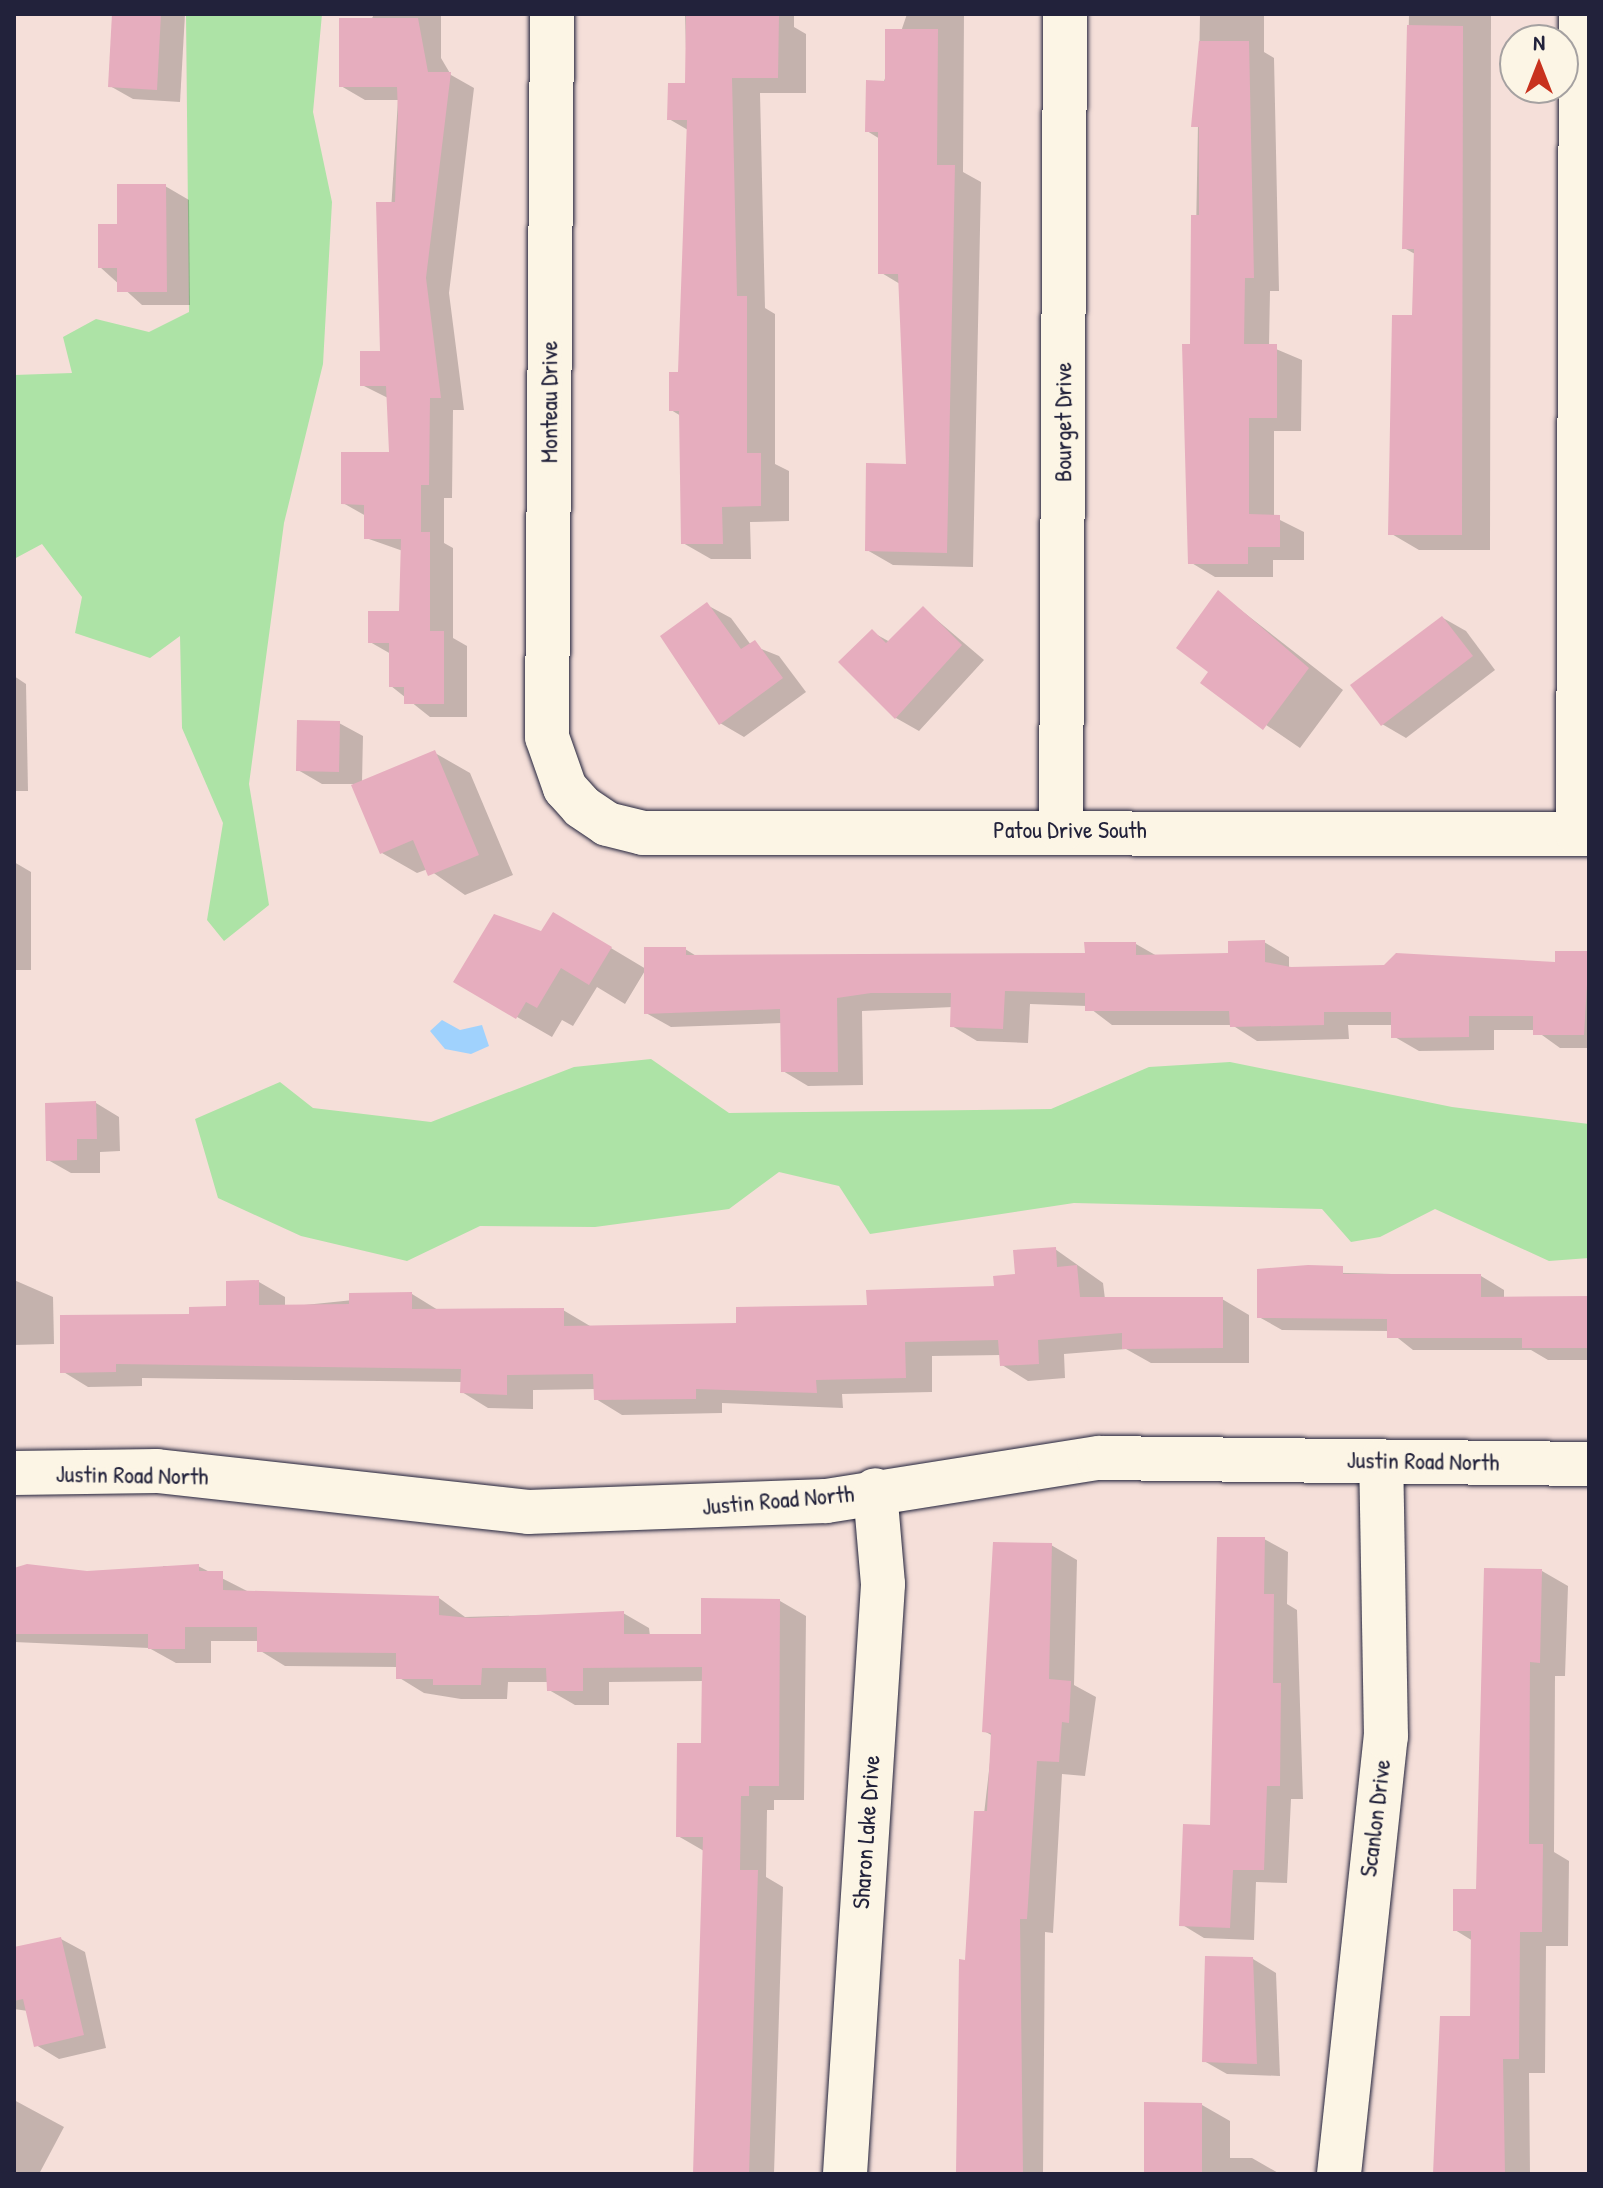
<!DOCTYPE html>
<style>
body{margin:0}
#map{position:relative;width:1603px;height:2188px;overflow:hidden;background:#f5dfd9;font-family:"Patrick Hand",sans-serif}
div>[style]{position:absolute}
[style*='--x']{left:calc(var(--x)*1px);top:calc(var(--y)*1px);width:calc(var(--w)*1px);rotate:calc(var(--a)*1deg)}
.green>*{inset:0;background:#ade3a6}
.water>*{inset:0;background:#a0d2fd}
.shadow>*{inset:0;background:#0003}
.building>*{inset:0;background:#e6adbe}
.roads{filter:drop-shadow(0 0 2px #22223b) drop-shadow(0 0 2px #22223b)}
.minor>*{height:44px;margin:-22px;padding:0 22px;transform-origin:22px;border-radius:22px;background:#fcf5e5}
span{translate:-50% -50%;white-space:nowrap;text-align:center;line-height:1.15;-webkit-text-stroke:8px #fcf5e5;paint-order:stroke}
.street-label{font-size:24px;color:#22223b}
.frame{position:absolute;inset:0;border:16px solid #22223b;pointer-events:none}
.north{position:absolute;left:1499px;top:24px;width:80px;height:80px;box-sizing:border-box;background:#fcf5e5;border:2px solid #a5a1a1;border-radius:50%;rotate:0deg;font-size:22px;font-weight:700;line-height:32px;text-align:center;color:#22223b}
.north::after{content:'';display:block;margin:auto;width:28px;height:36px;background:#c8321e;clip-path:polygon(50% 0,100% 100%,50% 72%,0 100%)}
</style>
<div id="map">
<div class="green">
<div style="clip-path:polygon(186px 14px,322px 14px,313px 112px,332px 202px,323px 364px,284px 523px,249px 784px,269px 905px,224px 941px,207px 920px,223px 823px,182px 728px,180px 636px,150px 658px,75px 633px,82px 597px,42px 544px,14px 559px,14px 375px,72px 373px,63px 337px,96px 319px,149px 332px,189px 312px)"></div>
<div style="clip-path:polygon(651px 1059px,729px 1113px,1051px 1109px,1149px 1067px,1230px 1062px,1452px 1107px,1589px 1124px,1589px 1258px,1549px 1261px,1435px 1209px,1380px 1237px,1351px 1242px,1322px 1209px,1074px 1203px,870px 1234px,839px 1186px,779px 1172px,729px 1209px,595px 1227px,480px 1226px,407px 1261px,301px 1236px,218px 1198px,195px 1119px,280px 1082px,313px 1108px,431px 1122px,574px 1067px)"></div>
</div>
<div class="water">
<div style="clip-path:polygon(442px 1020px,460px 1030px,482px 1025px,489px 1046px,471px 1054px,445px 1049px,430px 1031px)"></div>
</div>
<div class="shadow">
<div style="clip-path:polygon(114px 14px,185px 14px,180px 102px,133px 99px,110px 86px)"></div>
<div style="clip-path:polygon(374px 14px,441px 14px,441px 58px,451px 75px,474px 88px,449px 293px,464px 410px,453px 410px,452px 498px,444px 498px,444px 543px,453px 548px,453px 638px,467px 646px,467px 717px,430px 717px,391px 686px,391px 654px,370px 642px,401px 613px,403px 551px,366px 538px,366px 516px,343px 503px,391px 454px,388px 398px,362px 385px,382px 353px,398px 100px,365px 100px,341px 86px)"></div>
<div style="clip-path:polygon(685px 14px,794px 14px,794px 27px,806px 34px,806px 93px,760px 93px,765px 308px,775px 314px,775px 464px,789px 471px,789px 521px,750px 522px,751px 559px,711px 559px,683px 543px,681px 416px,671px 410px,680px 374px,688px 130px,669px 119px,687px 85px)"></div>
<div style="clip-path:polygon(907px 14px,964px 14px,963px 172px,981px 182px,973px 567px,893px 565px,867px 550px,908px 466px,900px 284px,880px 272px,880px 139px,867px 131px)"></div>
<div style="clip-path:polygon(1200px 14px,1264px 14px,1264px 52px,1274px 58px,1279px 291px,1270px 291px,1269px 346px,1302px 360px,1301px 431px,1274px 431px,1274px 517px,1304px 532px,1304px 560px,1273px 560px,1273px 577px,1215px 577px,1190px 562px)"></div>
<div style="clip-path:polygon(1409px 14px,1491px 14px,1490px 550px,1419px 550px,1390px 533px,1414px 317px,1415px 254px,1404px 248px)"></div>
<div style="clip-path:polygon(165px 186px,189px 200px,190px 305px,142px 305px,100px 267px)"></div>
<div style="clip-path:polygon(1219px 593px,1343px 690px,1300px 748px,1203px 682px,1211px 671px)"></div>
<div style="clip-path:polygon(707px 605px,731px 618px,751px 645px,779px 656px,806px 692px,744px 737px,720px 723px)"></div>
<div style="clip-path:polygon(924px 609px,984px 660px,919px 731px,896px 718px,872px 632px,890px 642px)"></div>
<div style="clip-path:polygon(1443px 618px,1466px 631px,1495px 670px,1406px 738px,1382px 724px)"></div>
<div style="clip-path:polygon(14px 676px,26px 684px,28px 791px,14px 791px)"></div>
<div style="clip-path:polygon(339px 723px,363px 736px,362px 783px,435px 753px,470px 773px,513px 875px,465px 895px,428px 869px,417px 873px,382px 853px,353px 784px,322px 784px,298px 770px)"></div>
<div style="clip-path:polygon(14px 862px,31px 872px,31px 970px,14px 970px)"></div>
<div style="clip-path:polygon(554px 914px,646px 969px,685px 949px,698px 957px,1087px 955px,1136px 944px,1157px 956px,1230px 955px,1264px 942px,1289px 957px,1289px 969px,1384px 967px,1396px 955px,1557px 964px,1557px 953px,1589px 953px,1589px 1048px,1560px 1048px,1535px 1030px,1494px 1030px,1494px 1050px,1419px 1051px,1393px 1036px,1393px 1025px,1348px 1025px,1349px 1039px,1257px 1041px,1232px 1025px,1112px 1025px,1087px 1006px,1030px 1004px,1028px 1043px,977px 1041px,952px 1026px,953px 1007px,862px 1011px,863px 1085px,808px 1086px,783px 1071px,782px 1023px,671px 1027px,646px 1013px,646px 969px,625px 1004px,597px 987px,573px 1026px,562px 1020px,552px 1037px,456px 982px,542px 934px)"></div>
<div style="clip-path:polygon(96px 1103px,119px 1117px,120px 1151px,100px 1152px,100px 1173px,71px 1173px,48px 1160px)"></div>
<div style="clip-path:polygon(1055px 1249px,1103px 1283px,1105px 1299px,1222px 1299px,1249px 1315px,1249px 1363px,1151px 1363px,1126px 1349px,1064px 1354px,1065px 1378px,1028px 1381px,1002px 1365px,1001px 1355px,932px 1356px,932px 1392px,842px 1394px,843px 1408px,722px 1403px,722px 1413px,622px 1415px,596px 1399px,596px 1389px,533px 1390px,533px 1409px,488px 1408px,462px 1392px,462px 1382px,142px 1378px,142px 1386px,88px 1387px,62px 1371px,228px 1308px,259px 1282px,285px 1297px,285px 1307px,412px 1294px,438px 1310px,563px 1310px,590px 1326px,738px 1325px,996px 1288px)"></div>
<div style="clip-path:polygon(1259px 1271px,1481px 1276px,1504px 1290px,1504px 1299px,1589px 1301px,1589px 1360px,1548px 1360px,1531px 1350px,1413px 1350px,1389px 1331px,1282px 1330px,1259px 1317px)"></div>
<div style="clip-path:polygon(14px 1280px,53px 1297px,54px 1344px,14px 1345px)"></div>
<div style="clip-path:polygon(1264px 1539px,1288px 1552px,1287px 1604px,1297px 1610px,1303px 1799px,1291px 1799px,1287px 1883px,1256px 1882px,1254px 1940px,1204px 1938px,1181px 1924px,1212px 1827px)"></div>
<div style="clip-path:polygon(1051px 1545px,1077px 1560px,1074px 1685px,1096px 1697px,1085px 1776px,1062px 1774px,1053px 1933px,1045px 1932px,1043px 2174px,959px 2174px,967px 1962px,993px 1736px,984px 1731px)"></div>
<div style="clip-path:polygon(163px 1566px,198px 1566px,249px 1592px,439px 1598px,465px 1617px,623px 1613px,649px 1628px,650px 1636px,703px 1636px,780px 1601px,806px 1616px,804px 1800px,774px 1800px,774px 1810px,767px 1810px,766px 1877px,783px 1887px,774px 2174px,698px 2174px,704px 1851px,678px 1836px,702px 1745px,704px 1681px,609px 1682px,609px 1705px,575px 1705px,549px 1690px,549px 1682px,508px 1682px,507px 1699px,461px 1699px,424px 1693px,398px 1677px,398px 1667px,285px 1666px,259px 1650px,259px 1641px,211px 1641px,211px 1663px,176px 1663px,149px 1648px,14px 1642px,14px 1571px,163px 1573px)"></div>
<div style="clip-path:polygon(1542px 1571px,1568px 1586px,1565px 1676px,1555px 1676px,1554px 1852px,1569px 1861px,1568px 1946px,1546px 1946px,1545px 2073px,1529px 2073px,1530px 2174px,1436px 2174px,1472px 2018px,1473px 1941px,1455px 1930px,1478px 1891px)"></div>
<div style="clip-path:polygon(61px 1939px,85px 1952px,106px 2048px,59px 2059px,36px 2045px,28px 2011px,14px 2009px,14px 1949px)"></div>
<div style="clip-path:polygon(1253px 1959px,1276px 1973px,1280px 2076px,1227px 2074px,1204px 2061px)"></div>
<div style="clip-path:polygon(14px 2100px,64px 2127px,39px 2174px,14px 2174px)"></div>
<div style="clip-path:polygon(1202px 2105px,1230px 2121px,1230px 2158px,1252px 2158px,1280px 2174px,1146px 2174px)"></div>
</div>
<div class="building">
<div style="clip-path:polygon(112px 14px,161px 14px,157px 90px,108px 87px)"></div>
<div style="clip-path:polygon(686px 15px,779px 15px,778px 78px,732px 78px,737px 296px,747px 296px,747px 453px,761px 453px,761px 506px,722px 507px,723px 544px,681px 544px,679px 411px,669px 411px,669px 372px,678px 372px,687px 120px,667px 120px,668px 83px,685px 83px)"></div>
<div style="clip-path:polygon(339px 18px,418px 18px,428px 72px,451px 72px,426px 278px,441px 398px,430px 398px,429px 485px,421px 485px,421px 532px,430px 532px,430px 631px,444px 631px,444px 704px,404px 704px,404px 687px,389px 687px,389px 643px,368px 643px,368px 611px,399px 611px,401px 539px,364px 539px,364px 505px,341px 504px,341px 452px,389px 452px,386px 386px,360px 386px,360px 351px,380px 351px,376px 202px,395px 202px,398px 113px,397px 87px,339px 87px)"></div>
<div style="clip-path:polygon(1407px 25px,1463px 26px,1462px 535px,1388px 535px,1392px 315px,1412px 315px,1414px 249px,1402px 249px)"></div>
<div style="clip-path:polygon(885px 29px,938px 29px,937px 165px,955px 165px,947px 553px,865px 551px,866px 463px,906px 464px,898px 274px,878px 274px,878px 132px,865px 132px,866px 80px,885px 81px)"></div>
<div style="clip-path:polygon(1199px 41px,1249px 41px,1254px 278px,1245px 278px,1244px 344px,1277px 344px,1277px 418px,1249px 418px,1249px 514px,1280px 515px,1280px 547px,1248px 547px,1248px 564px,1188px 564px,1182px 344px,1190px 344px,1191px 215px,1199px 215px,1199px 127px,1191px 127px)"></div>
<div style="clip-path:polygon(117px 184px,166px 184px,167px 292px,117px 292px,117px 268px,98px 268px,98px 224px,117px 224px)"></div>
<div style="clip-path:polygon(1218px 590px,1309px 668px,1263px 730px,1200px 683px,1208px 672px,1176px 648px)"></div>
<div style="clip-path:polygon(707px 602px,741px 649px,755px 640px,783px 678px,719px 725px,660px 636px)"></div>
<div style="clip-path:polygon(923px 606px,962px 645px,895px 719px,838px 662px,872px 629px,886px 643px)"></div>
<div style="clip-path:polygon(1442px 616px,1473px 656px,1381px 726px,1350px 685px)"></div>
<div style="clip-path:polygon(297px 720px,340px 721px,339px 772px,296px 771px)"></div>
<div style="clip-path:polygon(435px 750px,479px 855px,428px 876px,413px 840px,380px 854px,351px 785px)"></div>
<div style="clip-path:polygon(553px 912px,612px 947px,589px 985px,561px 968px,537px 1008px,526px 1002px,516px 1019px,453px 982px,494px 914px,541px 931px)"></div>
<div style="clip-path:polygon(1265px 940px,1265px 962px,1291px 967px,1384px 965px,1396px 953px,1555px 962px,1555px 951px,1589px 951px,1584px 1035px,1533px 1035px,1533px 1016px,1469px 1016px,1469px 1037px,1391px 1038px,1391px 1012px,1324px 1012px,1324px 1025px,1230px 1027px,1229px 1011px,1085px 1011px,1085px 993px,1005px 991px,1003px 1029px,950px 1027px,951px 993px,871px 993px,837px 998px,838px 1072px,781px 1072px,780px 1009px,644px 1014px,644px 947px,686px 947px,686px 955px,1085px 953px,1084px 942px,1136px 942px,1136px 955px,1228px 953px,1228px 941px)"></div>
<div style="clip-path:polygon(96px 1101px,97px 1139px,77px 1139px,77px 1160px,46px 1161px,45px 1103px)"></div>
<div style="clip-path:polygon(1056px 1247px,1057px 1267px,1077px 1265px,1080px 1297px,1223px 1297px,1223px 1348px,1122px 1349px,1122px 1333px,1038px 1340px,1039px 1364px,1000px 1366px,998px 1340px,905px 1342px,906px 1378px,816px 1380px,817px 1393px,696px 1389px,696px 1399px,594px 1400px,593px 1374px,507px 1375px,507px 1395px,460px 1393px,461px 1369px,116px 1364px,116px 1372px,60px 1373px,60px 1315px,189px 1314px,189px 1307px,226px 1306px,226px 1281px,259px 1280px,259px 1305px,349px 1304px,349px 1293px,412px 1292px,412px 1309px,564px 1308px,564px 1326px,736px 1323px,736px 1307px,867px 1305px,866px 1290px,994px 1286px,993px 1276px,1015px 1274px,1013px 1250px)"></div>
<div style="clip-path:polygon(1308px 1265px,1343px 1266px,1343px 1274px,1481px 1274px,1481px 1297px,1589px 1296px,1589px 1348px,1522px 1348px,1522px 1338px,1387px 1338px,1387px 1319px,1257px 1318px,1257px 1269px)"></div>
<div style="clip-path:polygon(1217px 1537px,1265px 1537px,1264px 1594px,1274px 1594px,1273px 1683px,1281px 1683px,1280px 1786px,1267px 1786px,1264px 1870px,1233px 1870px,1230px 1928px,1179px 1926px,1183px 1824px,1210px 1825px)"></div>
<div style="clip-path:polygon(993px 1542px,1052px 1543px,1049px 1679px,1071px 1681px,1069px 1723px,1062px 1722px,1059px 1762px,1037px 1761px,1027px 1919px,1020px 1919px,1023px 2174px,956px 2174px,959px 1959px,965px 1960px,974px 1811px,987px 1811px,991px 1733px,982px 1732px)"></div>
<div style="clip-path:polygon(27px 1564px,87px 1571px,199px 1564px,199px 1571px,223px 1571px,223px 1590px,439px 1596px,439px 1615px,470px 1618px,624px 1611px,624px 1634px,701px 1634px,701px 1598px,780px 1599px,779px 1786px,749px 1786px,749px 1796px,741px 1796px,740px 1870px,758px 1870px,749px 2174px,693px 2174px,703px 1837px,676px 1837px,677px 1743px,701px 1743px,702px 1667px,583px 1668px,583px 1691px,547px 1691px,546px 1668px,482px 1668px,481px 1685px,433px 1685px,433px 1679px,396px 1679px,396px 1653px,257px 1652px,257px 1627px,185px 1627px,185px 1649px,148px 1649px,148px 1634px,14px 1634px,14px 1568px)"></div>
<div style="clip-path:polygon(1484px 1568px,1542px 1569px,1540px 1663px,1530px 1662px,1529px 1844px,1543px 1844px,1542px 1932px,1520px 1932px,1519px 2059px,1503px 2059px,1505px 2174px,1433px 2174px,1440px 2016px,1470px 2016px,1471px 1931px,1453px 1931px,1453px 1889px,1476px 1889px)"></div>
<div style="clip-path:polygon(61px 1937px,84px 2035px,34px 2047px,23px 1999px,14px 2001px,14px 1947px)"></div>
<div style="clip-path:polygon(1205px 1956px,1253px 1957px,1257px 2064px,1202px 2062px)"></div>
<div style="clip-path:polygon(1144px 2102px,1202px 2103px,1202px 2174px,1144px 2174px)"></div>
</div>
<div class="roads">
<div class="minor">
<div style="--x:552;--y:14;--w:723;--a:90.4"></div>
<div style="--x:547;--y:737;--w:54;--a:70.6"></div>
<div style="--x:565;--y:788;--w:25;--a:48"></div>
<div style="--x:582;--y:807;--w:30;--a:34"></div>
<div style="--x:607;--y:824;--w:37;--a:14"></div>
<div style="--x:643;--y:833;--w:946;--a:0.06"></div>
<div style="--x:1061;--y:830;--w:816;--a:-89.72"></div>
<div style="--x:1578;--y:834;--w:820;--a:-89.79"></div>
<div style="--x:14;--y:1473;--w:143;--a:-0.8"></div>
<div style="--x:157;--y:1471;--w:373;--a:6.3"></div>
<div style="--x:528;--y:1512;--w:298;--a:-2.1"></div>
<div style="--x:826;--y:1501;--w:276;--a:-9"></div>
<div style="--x:1099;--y:1458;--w:490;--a:0.7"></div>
<div style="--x:845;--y:2174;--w:591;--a:-86.31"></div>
<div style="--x:883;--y:1584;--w:94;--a:-94.9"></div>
<div style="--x:1339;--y:2174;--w:440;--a:-83.9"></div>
<div style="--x:1386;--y:1737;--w:276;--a:-91"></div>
</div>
</div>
<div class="street-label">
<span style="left:549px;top:402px;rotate:-90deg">Monteau Drive</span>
<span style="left:1063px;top:422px;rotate:-90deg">Bourget Drive</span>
<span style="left:1070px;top:830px">Patou Drive South</span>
<span style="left:1423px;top:1461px;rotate:1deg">Justin Road North</span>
<span style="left:132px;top:1475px;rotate:1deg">Justin Road North</span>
<span style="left:778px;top:1500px;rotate:-5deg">Justin Road North</span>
<span style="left:1375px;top:1818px;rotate:-83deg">Scanlon Drive</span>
<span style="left:866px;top:1832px;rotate:-86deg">Sharon Lake Drive</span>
</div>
<div class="frame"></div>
<div class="north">N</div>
</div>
